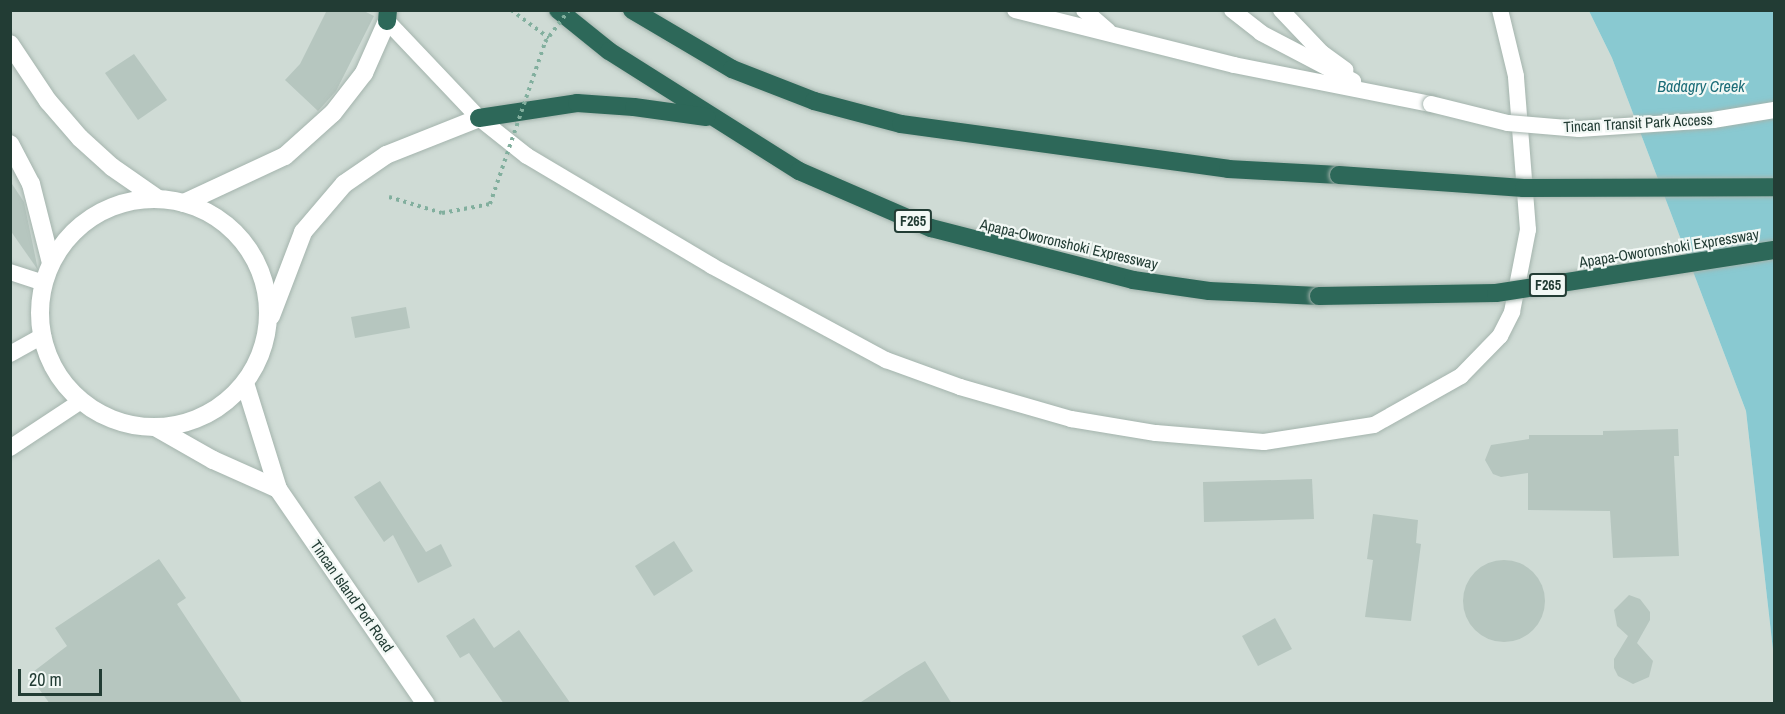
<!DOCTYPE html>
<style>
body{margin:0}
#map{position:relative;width:1785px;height:714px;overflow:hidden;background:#e1ece6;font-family:"Archivo Narrow",sans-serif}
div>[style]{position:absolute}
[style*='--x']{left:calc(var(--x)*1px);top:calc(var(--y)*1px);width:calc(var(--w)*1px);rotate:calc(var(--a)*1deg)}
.built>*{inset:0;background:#cfdbd5}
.water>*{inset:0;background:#89c9d1}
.building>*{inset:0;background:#b6c6bf}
.round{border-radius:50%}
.path>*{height:4px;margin-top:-2px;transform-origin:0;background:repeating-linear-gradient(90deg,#82af9e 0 3px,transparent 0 7.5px)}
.roads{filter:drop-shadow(0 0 2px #a4b4ad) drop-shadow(0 0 2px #a4b4ad)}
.lane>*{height:16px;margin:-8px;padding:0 8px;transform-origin:8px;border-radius:8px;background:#fff}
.street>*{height:18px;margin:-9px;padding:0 9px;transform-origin:9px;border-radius:9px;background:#fff}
.secondary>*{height:18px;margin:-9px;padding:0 9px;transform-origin:9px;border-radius:9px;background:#fff}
.secondary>.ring{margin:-9px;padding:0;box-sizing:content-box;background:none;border:18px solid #fff;border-radius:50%}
.highway>*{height:18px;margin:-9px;padding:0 9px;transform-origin:9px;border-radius:9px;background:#2d6859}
.path-bridge>*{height:4px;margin-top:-2px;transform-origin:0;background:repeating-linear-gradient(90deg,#82af9e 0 3px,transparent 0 7.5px)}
.bridges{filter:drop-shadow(0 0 2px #a4b4ad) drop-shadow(0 0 2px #a4b4ad)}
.lane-bridge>*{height:16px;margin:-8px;padding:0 8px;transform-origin:8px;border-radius:8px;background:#fff}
.highway-bridge>*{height:18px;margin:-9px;padding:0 9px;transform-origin:9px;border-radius:9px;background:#2d6859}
span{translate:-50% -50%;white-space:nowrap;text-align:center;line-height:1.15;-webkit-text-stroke:4.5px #f2f8f5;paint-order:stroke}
.shield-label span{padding:2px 4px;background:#f2f8f5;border:2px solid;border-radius:4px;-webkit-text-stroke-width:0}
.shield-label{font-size:14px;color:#223c34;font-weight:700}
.street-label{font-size:15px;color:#223c34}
.water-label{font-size:16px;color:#1c6d78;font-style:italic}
.frame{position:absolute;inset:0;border:12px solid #223c34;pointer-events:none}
.scale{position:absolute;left:18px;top:669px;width:84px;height:27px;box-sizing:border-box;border:3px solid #223c34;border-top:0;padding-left:8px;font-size:18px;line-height:21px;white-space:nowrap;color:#223c34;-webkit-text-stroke:4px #f2f8f5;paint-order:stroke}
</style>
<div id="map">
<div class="built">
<div style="clip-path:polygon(10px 11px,1589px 11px,1612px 58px,1746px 411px,1774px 659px,1774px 703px,11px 703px)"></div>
</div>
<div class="water">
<div style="clip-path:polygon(1589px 11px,1774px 11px,1774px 659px,1746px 411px,1612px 58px)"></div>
</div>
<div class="building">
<div style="clip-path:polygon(327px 10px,362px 10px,374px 16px,336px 91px,318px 111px,285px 80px,300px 64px)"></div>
<div style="clip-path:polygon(134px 54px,167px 100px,138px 120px,105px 73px)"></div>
<div style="clip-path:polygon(10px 181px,24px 202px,38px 270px,10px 230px)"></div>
<div style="clip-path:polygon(406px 307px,410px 328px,355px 338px,351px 317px)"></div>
<div style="clip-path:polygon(1678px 429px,1679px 456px,1674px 456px,1679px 556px,1613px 558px,1610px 511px,1528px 510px,1528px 473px,1501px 477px,1493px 474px,1485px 460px,1491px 445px,1529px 439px,1529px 435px,1603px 435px,1603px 431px)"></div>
<div style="clip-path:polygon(1312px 479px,1314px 519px,1204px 522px,1203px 482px)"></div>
<div style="clip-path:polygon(380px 481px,426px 552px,441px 544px,452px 566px,418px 583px,393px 535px,384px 542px,354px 497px)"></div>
<div style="clip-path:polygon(1373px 514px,1418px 520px,1416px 543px,1421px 544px,1411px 621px,1365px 617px,1373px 560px,1367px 559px)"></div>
<div style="clip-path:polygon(674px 541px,693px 571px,654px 596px,635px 566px)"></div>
<div style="clip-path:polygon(159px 559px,186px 598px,177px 604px,243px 704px,50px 704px,29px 675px,67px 646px,55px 628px)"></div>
<div class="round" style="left:1463px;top:560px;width:82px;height:82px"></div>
<div style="clip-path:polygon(1629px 595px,1640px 599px,1650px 612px,1650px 620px,1637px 643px,1653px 661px,1649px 677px,1633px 684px,1618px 676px,1614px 668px,1614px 659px,1628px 636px,1617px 626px,1614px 610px)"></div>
<div style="clip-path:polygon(474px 618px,494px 648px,519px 630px,571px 704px,504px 704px,469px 653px,460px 658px,446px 636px)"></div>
<div style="clip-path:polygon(1275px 618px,1292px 649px,1258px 666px,1242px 636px)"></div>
<div style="clip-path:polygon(925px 661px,952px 704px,858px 704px,905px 673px)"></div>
</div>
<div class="path">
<div style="--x:511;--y:10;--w:47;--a:36.4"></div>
<div style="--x:389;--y:197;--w:55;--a:16.8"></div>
<div style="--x:442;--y:213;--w:49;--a:-10.6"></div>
</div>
<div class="roads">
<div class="lane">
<div style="--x:1015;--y:10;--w:226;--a:14.1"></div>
<div style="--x:1234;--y:65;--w:201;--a:11.2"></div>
<div style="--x:1084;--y:10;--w:32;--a:41"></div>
<div style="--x:1232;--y:10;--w:37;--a:38"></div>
<div style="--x:1261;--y:33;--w:104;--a:27.6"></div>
<div style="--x:1281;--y:10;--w:59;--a:46.4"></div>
<div style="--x:1322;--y:53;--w:29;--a:36"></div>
<div style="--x:387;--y:21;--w:134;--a:46.5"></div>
<div style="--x:479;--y:118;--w:61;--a:38.4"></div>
<div style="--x:527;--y:156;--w:215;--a:30.7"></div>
<div style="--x:712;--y:266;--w:198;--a:28.4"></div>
<div style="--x:886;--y:360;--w:79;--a:20"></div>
<div style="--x:960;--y:387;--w:116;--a:16.1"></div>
<div style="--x:1071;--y:419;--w:86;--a:9.4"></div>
<div style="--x:1156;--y:433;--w:108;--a:4.8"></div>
<div style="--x:1264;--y:442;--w:111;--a:-8.8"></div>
<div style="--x:1374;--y:425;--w:100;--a:-29.4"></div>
<div style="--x:1461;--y:376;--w:56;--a:-45.7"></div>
<div style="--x:1500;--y:336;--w:27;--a:-63"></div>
<div style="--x:1512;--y:312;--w:84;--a:-79"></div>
<div style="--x:1528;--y:230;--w:154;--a:-94.5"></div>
<div style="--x:1516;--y:76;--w:68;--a:-103.6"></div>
<div style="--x:10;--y:272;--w:36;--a:18"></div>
<div style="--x:10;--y:354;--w:38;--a:-29"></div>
<div style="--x:10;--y:448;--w:85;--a:-33.5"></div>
</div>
<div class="street">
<div style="--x:245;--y:383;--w:111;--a:72.7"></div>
<div style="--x:278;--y:489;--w:261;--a:55.5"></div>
<div style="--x:155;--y:427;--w:67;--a:29.6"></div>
<div style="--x:213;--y:460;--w:71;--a:24"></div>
</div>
<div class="secondary">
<div style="--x:10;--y:44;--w:69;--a:56.3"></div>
<div style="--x:48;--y:101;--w:49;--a:49.1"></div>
<div style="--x:80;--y:138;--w:43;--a:42.2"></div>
<div style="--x:112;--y:167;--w:56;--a:34.8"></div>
<div style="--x:10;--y:144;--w:45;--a:62.3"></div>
<div style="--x:31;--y:184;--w:81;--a:75.8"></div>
<div class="ring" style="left:40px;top:199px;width:210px;height:210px"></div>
<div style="--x:184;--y:203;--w:111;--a:-25"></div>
<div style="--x:285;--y:156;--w:64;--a:-41.9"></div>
<div style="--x:333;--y:113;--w:51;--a:-52.2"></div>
<div style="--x:364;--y:73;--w:57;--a:-66.1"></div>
<div style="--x:271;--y:316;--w:90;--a:-69.1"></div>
<div style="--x:303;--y:232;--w:63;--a:-49.5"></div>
<div style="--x:344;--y:184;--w:51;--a:-34.6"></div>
<div style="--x:386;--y:155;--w:100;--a:-21.7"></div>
</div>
<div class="highway">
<div style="--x:558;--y:10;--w:65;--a:38.8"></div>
<div style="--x:609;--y:51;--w:225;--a:32.3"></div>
<div style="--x:799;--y:171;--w:144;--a:23.4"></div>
<div style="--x:931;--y:228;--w:209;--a:14.4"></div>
<div style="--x:1133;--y:280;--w:77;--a:8.2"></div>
<div style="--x:1209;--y:291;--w:110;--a:2.6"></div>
<div style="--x:632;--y:10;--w:116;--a:30.5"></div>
<div style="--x:732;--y:69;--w:88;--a:21.3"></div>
<div style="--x:814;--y:101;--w:90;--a:14.8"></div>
<div style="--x:901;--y:124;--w:330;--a:7.8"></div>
<div style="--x:1228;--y:169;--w:111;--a:3.1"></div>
<div style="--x:387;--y:21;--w:11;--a:-85"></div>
<div style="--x:479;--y:118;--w:99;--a:-8.7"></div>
<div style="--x:577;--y:103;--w:57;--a:4"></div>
<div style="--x:634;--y:107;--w:73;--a:7.9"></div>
</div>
</div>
<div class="path-bridge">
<div style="--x:490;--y:204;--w:171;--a:-71.2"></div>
<div style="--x:545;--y:42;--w:40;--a:-53"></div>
</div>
<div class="bridges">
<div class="lane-bridge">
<div style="--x:1431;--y:104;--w:79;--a:13.9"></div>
<div style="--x:1508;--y:123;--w:71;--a:4.8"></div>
<div style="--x:1579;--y:129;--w:134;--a:-3.8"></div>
<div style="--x:1713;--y:120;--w:62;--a:-9.3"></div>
</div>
<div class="highway-bridge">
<div style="--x:1339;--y:175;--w:185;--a:4"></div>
<div style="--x:1524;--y:188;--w:250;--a:-0.2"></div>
<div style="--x:1319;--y:296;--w:177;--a:-1"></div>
<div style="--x:1496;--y:293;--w:281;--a:-8.8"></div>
</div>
</div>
<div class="shield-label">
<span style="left:913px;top:221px">F265</span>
<span style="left:1548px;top:285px">F265</span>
</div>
<div class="street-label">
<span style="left:1638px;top:123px;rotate:-3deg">Tincan Transit Park Access</span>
<span style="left:1069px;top:244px;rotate:13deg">Apapa-Oworonshoki Expressway</span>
<span style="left:1669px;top:248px;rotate:-9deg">Apapa-Oworonshoki Expressway</span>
<span style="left:352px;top:596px;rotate:55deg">Tincan Island Port Road</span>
</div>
<div class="water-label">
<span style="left:1701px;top:86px">Badagry Creek</span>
</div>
<div class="frame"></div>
<div class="scale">20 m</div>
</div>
